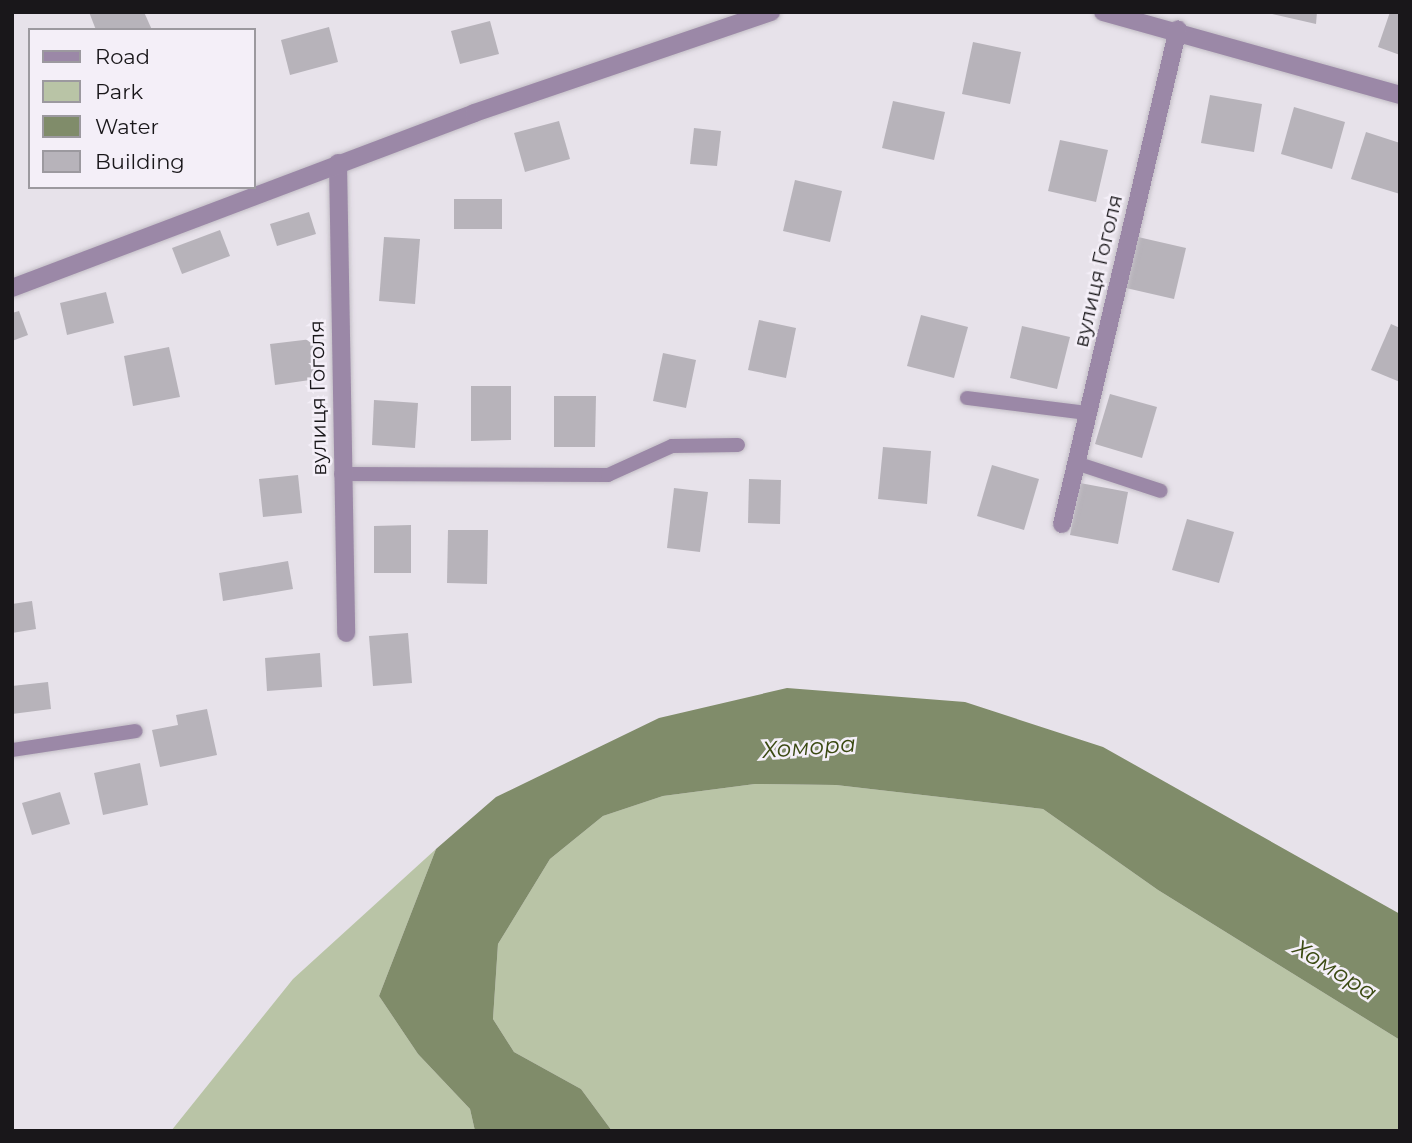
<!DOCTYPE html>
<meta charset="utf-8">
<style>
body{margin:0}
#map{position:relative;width:1412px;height:1143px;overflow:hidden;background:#e7e2ea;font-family:Montserrat,sans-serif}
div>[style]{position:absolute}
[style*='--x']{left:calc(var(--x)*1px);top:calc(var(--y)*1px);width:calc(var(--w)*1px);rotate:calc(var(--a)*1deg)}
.green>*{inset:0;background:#b9c4a6}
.water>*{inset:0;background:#808c6a}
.building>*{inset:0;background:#b7b3ba}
.roads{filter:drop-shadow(0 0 2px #c2bdc5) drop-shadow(0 0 2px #c2bdc5)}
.service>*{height:14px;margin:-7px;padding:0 7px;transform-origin:7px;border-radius:7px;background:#9b88a7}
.minor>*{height:18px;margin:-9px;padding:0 9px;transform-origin:9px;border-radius:9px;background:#9b88a7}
span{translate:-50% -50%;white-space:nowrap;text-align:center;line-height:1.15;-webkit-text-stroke:5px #f4eff8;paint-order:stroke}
.street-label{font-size:21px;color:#19171a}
.water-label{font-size:23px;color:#3b4a12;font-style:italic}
.frame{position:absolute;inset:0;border:14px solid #19171a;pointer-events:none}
.legend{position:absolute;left:28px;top:28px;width:228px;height:161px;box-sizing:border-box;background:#f4eff8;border:2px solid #9c999f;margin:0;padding:9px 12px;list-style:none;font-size:21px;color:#19171a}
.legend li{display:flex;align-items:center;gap:14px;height:35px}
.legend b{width:35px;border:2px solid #9c999f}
</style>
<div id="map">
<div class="green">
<div style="clip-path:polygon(755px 784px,836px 785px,1043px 809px,1158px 890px,1400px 1040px,1400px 1131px,612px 1131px,581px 1089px,514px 1052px,493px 1019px,498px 944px,550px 859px,603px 816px,663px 796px)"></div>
<div style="clip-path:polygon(436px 849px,379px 996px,418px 1054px,470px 1109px,475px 1131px,171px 1131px,293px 979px)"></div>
</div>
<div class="water">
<div style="clip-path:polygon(787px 688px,965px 702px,1103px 747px,1400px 914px,1400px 1040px,1158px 890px,1043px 809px,836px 785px,755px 784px,663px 796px,603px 816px,550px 859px,498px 944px,493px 1019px,514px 1052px,581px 1089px,612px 1131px,475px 1131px,470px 1109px,418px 1054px,379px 996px,436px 849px,496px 797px,659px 718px)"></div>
</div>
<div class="building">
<div style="clip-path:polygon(89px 12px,144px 12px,152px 30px,96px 30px)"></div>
<div style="clip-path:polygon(1264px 12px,1317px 12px,1316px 24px)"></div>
<div style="clip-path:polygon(1390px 12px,1400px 12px,1400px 55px,1378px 47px)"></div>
<div style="clip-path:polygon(490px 21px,499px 54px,460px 64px,451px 31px)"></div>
<div style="clip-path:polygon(329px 27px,338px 62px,290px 75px,281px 40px)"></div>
<div style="clip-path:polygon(973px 42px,1021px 52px,1010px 104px,962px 94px)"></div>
<div style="clip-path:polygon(1210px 95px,1262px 104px,1254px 152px,1201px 143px)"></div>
<div style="clip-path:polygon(893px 101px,945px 112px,934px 160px,882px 148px)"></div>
<div style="clip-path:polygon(1294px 107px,1345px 122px,1332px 169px,1281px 154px)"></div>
<div style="clip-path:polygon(559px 121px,570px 159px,525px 172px,514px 133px)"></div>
<div style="clip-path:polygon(694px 128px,721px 131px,717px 166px,690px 164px)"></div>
<div style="clip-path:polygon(1366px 132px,1400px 143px,1400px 194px,1351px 179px)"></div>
<div style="clip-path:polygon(1060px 140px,1108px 150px,1096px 202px,1048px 191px)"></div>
<div style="clip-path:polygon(795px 180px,842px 191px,830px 242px,783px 231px)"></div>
<div style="clip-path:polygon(454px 199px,502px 199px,502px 229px,454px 229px)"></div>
<div style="clip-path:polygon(309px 212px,316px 234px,277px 246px,270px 224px)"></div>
<div style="clip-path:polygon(220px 230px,230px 256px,182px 274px,172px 248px)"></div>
<div style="clip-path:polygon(384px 237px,420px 239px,415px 304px,379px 301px)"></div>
<div style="clip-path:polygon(1138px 237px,1186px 248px,1174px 299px,1126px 288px)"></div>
<div style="clip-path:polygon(106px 292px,114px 323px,67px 335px,60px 303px)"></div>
<div style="clip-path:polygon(19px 311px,28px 335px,12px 341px,12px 313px)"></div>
<div style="clip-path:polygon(921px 315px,968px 327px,954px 378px,907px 366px)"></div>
<div style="clip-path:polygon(759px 320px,796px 328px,786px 378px,748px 370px)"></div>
<div style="clip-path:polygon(1391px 324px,1400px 328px,1400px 382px,1371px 370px)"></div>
<div style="clip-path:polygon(1022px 326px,1070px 337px,1057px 389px,1010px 378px)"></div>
<div style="clip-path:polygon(312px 339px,317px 379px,275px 385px,270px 344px)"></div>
<div style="clip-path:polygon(169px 347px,180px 397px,133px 406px,124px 356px)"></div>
<div style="clip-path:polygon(663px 353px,696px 360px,686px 408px,653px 401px)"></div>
<div style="clip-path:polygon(471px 386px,511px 386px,511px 440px,471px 441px)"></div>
<div style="clip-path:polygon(1110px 394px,1157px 407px,1142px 458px,1095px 444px)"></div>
<div style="clip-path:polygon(554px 396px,596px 396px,595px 447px,554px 447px)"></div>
<div style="clip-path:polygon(374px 400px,418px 403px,415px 448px,372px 445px)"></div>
<div style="clip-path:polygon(883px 447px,931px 451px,927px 504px,878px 499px)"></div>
<div style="clip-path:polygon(992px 465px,1039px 479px,1024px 530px,977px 516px)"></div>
<div style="clip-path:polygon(298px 475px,302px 513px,263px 517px,259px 479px)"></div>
<div style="clip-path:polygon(749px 479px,781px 480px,780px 524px,748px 523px)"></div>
<div style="clip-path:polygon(1080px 483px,1128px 492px,1118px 544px,1070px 535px)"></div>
<div style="clip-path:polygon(674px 488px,708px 492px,700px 552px,667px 548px)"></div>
<div style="clip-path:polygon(1187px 519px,1234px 532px,1219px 583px,1172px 570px)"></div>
<div style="clip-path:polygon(411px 525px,411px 573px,374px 573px,374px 526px)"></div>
<div style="clip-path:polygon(448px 530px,488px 530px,487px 584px,447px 583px)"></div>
<div style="clip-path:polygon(288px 561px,293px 589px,223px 601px,219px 573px)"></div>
<div style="clip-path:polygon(32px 601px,36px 629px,12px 633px,12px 604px)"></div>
<div style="clip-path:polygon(408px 633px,412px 683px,373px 686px,369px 636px)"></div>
<div style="clip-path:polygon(320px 653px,322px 687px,267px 691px,265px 658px)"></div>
<div style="clip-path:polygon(48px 682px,51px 709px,12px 714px,12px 686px)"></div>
<div style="clip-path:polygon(207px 709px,217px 755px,160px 767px,152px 730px,178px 725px,176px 715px)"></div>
<div style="clip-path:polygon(140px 763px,148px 805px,103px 815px,94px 773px)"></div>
<div style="clip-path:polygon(60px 792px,70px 824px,32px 835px,22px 803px)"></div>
</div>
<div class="roads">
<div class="service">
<div style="--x:967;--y:398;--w:122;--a:7.1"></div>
<div style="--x:1076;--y:463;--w:89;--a:18.2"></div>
<div style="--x:341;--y:474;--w:267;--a:0.2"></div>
<div style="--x:608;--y:475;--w:70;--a:-24.4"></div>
<div style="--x:672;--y:446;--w:66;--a:-0.9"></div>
<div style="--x:12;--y:750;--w:125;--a:-8.7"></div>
</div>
<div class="minor">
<div style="--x:1103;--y:12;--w:308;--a:15.6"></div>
<div style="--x:338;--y:163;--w:470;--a:89"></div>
<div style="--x:12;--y:288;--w:494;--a:-20.7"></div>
<div style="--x:474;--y:113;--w:314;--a:-18.8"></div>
<div style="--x:1062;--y:524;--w:508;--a:-76.81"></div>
</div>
</div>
<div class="street-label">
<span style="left:1098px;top:271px;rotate:-77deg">вулиця Гоголя</span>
<span style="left:318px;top:398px;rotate:-91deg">вулиця Гоголя</span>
</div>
<div class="water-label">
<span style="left:809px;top:747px;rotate:-4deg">Хомора</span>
<span style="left:1335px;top:970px;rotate:32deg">Хомора</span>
</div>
<div class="frame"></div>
<ul class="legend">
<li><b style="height:9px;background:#9b88a7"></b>Road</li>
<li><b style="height:19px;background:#b9c4a6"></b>Park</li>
<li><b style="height:19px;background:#808c6a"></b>Water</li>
<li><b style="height:19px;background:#b7b3ba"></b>Building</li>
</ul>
</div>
